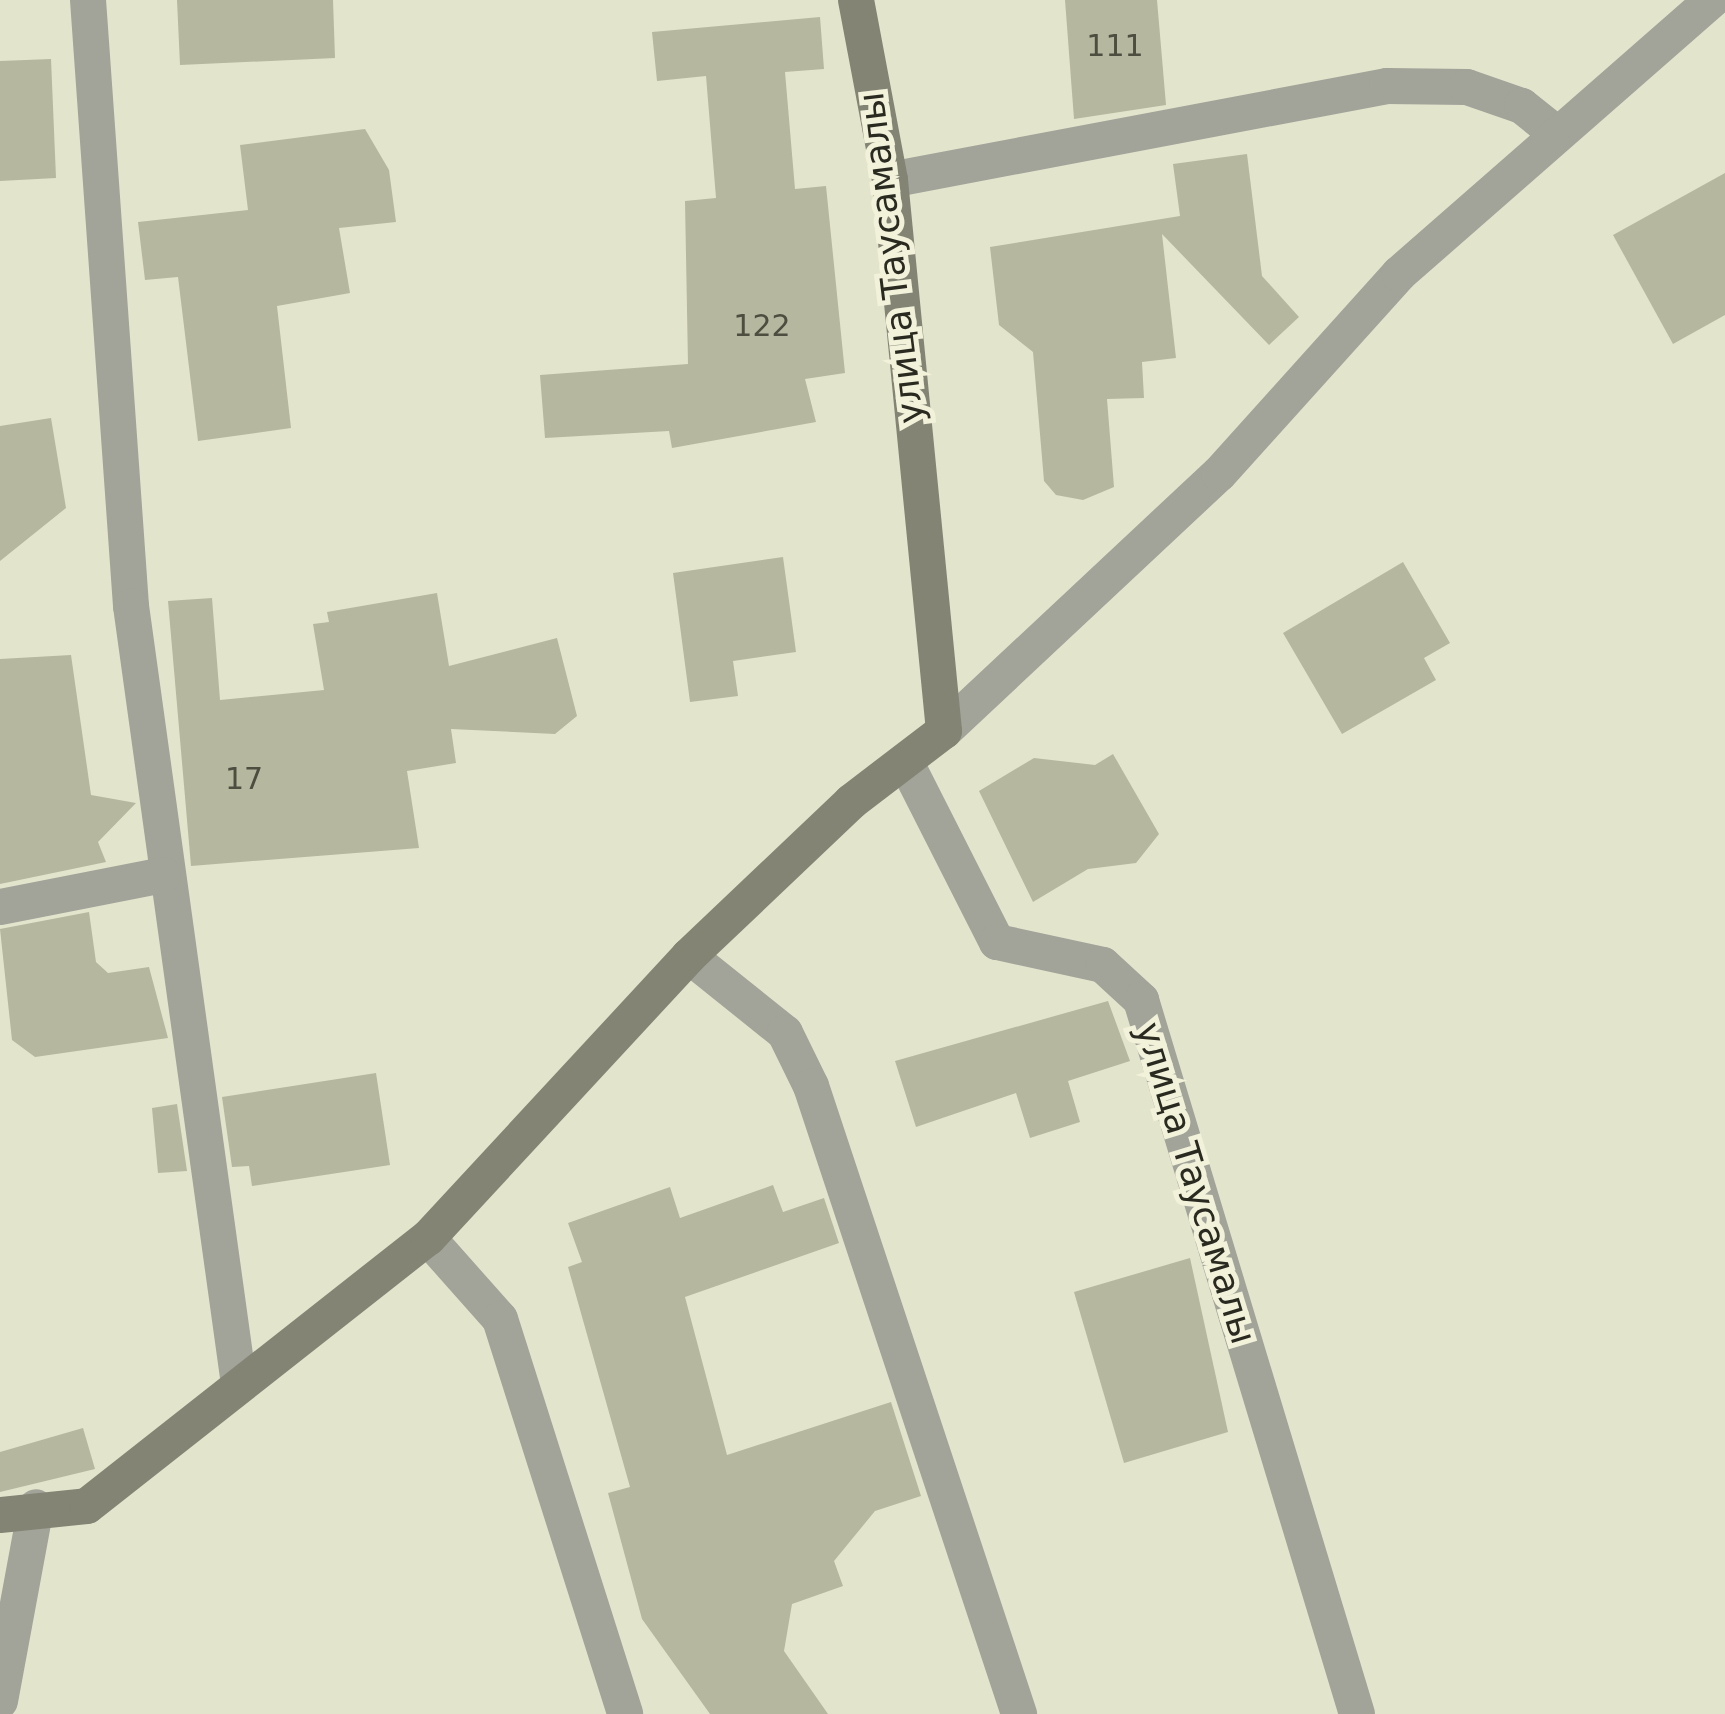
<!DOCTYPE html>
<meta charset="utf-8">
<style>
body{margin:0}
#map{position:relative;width:1725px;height:1714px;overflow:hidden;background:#e3e4cc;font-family:"DejaVu Sans",sans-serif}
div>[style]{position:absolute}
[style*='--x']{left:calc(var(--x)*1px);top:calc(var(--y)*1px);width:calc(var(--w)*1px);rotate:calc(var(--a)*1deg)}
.building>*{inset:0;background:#b6b79f}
.street>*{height:36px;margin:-18px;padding:0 18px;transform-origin:18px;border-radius:18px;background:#a2a399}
.secondary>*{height:36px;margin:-18px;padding:0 18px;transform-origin:18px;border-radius:18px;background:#848475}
span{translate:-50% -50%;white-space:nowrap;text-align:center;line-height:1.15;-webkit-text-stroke:10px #f1f2d9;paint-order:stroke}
.number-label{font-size:30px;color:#4d4d40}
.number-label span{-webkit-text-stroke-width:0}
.street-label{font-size:36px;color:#2a2a21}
</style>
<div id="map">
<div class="building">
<div style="clip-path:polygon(177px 0,333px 0,335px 58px,180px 65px)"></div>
<div style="clip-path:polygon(1065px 0,1157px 0,1166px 105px,1074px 119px)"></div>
<div style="clip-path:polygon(820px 17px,824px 69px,785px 72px,795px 189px,826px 186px,845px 373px,805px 379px,816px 422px,672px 448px,669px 431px,545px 438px,540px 375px,688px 364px,685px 201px,716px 198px,706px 76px,657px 81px,652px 32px)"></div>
<div style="clip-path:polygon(51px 59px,56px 178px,0 181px,0 61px)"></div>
<div style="clip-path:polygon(365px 129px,389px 170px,396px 222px,339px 228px,350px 293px,277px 306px,291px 428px,198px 441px,178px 277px,145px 280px,138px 222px,248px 210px,240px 145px)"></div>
<div style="clip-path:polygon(1247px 154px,1262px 276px,1299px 317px,1269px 345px,1162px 234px,1176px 358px,1142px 362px,1144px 398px,1107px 399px,1114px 487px,1083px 500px,1056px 495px,1044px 481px,1033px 352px,999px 325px,990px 247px,1180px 216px,1173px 164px)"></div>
<div style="clip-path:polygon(1725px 173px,1725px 315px,1673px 344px,1613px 235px)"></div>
<div style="clip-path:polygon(51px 418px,66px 508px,0 561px,0 426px)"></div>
<div style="clip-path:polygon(783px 557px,796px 652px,733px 661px,738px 696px,690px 702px,673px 573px)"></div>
<div style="clip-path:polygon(1403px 562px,1450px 643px,1424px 658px,1436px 680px,1342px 734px,1283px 633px)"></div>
<div style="clip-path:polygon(437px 593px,449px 666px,557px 638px,577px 716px,555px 734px,451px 729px,456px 763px,407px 771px,419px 848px,191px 866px,168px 601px,212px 598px,220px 700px,324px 690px,313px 624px,329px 622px,327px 612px)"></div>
<div style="clip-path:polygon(71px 655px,91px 795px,136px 803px,98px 842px,106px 862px,0 884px,0 659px)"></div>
<div style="clip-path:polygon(1113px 754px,1159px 834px,1136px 863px,1088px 869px,1033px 902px,979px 791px,1034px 758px,1095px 765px)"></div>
<div style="clip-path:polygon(89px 912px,96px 962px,108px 973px,149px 967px,168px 1038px,35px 1057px,12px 1040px,0 929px)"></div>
<div style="clip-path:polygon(1108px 1001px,1130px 1061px,1068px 1081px,1080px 1122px,1030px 1138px,1016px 1093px,916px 1127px,895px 1061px)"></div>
<div style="clip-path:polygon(376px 1073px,390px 1165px,252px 1186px,249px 1166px,232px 1167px,222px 1097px)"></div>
<div style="clip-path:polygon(177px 1104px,187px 1171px,158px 1173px,152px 1108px)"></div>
<div style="clip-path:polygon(773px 1185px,783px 1212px,824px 1198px,839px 1243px,685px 1297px,727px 1455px,891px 1402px,921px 1496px,875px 1511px,834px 1561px,843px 1586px,792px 1604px,784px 1651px,828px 1714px,710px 1714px,642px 1619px,608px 1493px,630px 1487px,568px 1267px,582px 1262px,568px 1223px,670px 1187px,680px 1218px)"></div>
<div style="clip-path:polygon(1190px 1258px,1228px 1432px,1124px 1463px,1074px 1292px)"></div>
<div style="clip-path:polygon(83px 1428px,95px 1469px,0 1492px,0 1452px)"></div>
</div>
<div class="street">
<div style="--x:88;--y:0;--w:608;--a:85.94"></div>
<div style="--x:131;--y:606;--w:785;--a:82.1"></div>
<div style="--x:890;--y:180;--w:506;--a:-10.71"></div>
<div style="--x:1387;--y:86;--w:80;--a:0.7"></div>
<div style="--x:1467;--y:87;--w:58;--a:19.1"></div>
<div style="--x:1522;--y:106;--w:45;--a:38.7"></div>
<div style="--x:944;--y:731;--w:376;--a:-43.1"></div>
<div style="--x:1219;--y:474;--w:269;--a:-48"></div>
<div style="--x:1399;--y:274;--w:416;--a:-41.2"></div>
<div style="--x:905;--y:761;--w:203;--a:63.1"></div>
<div style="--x:997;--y:942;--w:108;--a:12.2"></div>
<div style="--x:1103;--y:965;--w:52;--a:42.6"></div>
<div style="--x:1141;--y:1000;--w:746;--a:73.17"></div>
<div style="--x:0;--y:907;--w:166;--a:-11.1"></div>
<div style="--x:689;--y:956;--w:123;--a:38.7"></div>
<div style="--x:785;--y:1033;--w:59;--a:63.9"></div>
<div style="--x:811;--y:1086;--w:662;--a:71.67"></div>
<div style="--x:428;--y:1238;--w:108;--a:48.4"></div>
<div style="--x:500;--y:1319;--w:414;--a:72.4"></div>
<div style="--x:0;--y:1701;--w:197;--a:-79.5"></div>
</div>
<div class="secondary">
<div style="--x:0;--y:1515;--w:87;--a:-5.9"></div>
<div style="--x:87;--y:1506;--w:434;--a:-38.2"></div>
<div style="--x:428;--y:1238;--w:384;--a:-47.2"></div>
<div style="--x:689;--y:956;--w:224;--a:-43.5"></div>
<div style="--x:851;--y:802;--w:117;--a:-37.4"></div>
<div style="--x:944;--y:731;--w:554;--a:-95.6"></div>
<div style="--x:890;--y:180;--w:183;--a:-100.7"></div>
</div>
<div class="number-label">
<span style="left:1115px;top:46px">111</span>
<span style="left:762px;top:326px">122</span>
<span style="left:244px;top:779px">17</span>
</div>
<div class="street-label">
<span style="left:891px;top:258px;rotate:-97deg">улица Таусамалы</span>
<span style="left:1196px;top:1183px;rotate:73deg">улица Таусамалы</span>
</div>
</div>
